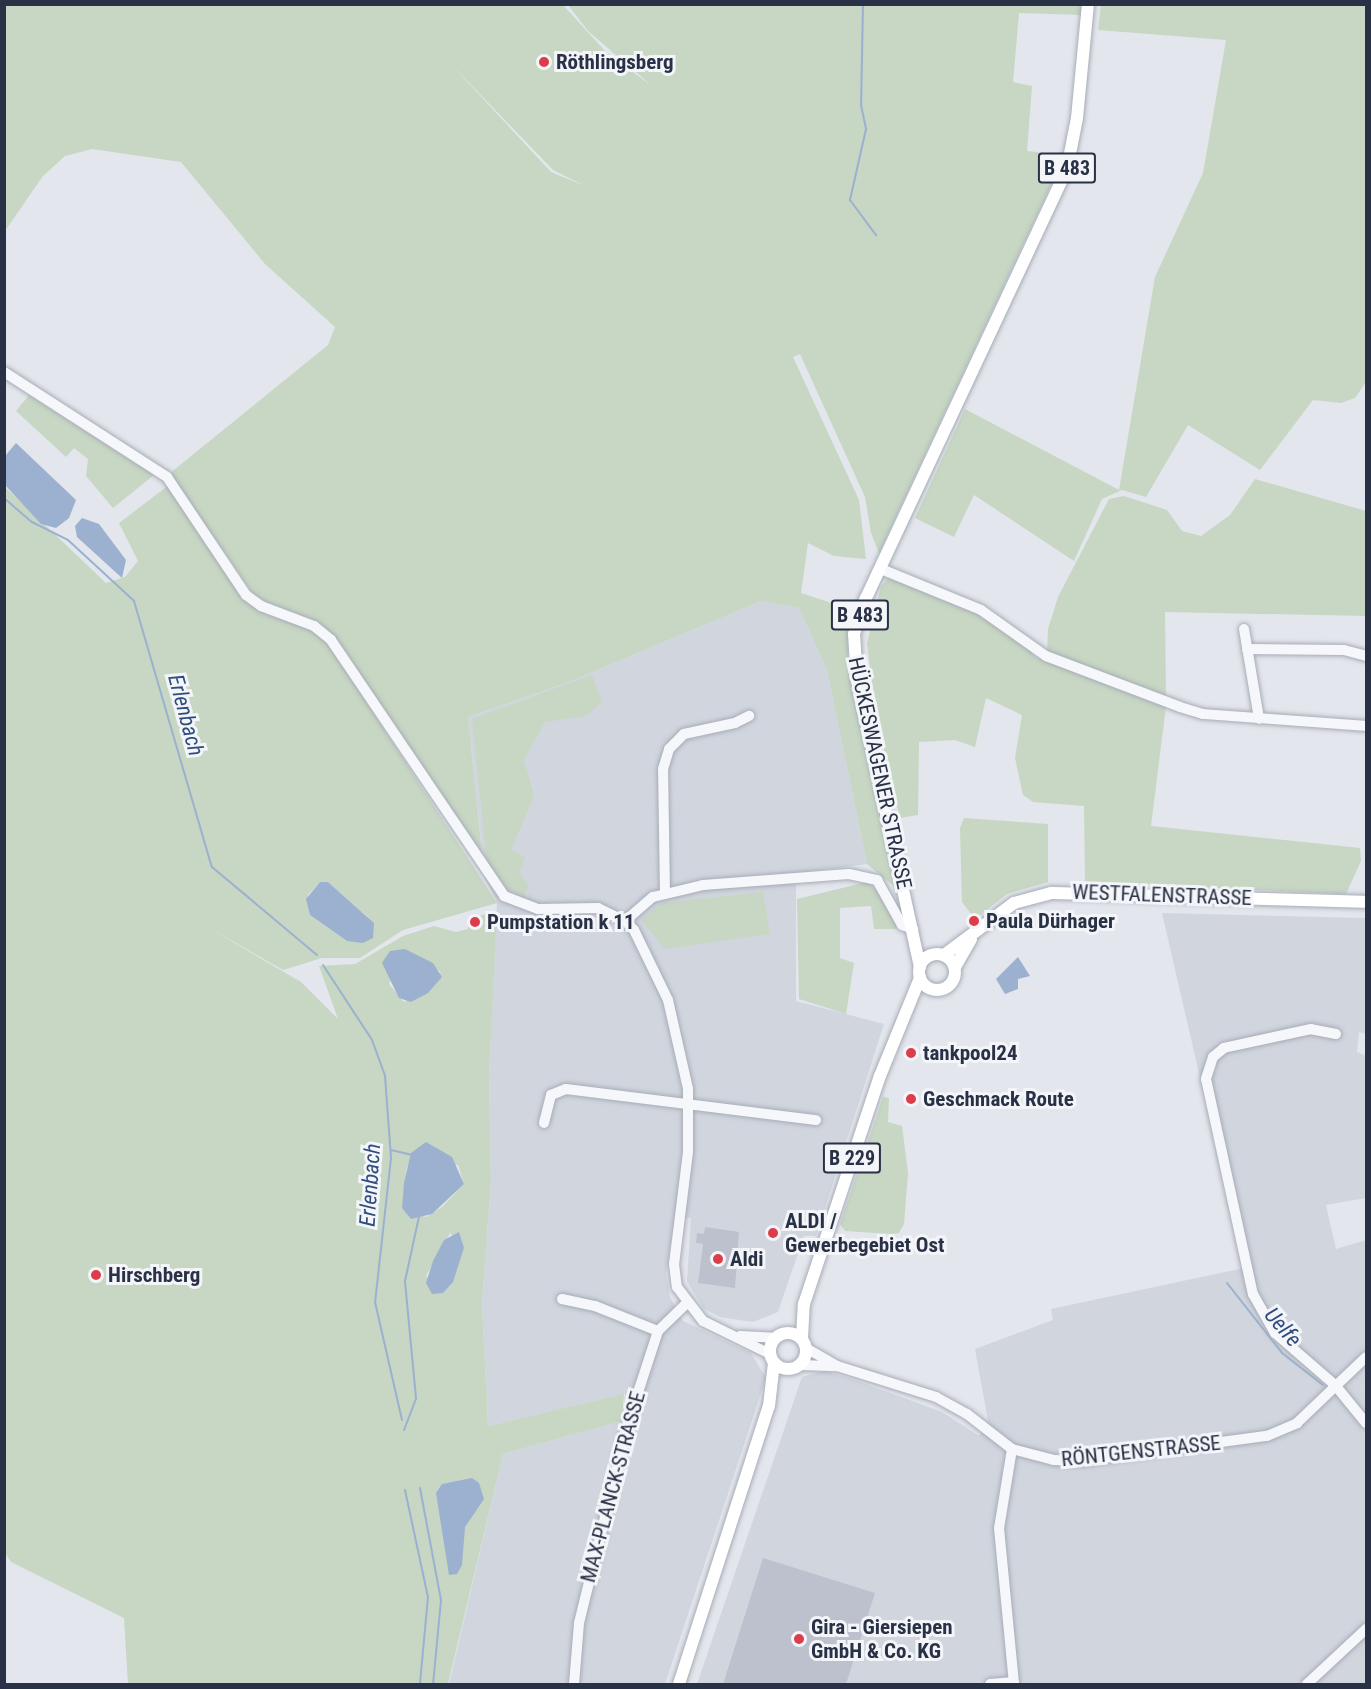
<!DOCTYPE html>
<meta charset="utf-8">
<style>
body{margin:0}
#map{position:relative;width:1371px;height:1689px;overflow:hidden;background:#e3e6ec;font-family:"Roboto Condensed",sans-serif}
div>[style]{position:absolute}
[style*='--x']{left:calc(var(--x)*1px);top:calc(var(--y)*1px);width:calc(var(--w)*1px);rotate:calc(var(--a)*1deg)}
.built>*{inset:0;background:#d1d5de}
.green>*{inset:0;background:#c7d7c3}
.water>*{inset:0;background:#9bb1cf}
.stream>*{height:2px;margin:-1px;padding:0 1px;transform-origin:1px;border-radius:1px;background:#9bb1cf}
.building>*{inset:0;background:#bcc1cd}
.roads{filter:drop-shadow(0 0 2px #a7acb7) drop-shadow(0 0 2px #a7acb7)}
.minor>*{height:10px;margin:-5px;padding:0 5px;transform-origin:5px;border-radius:5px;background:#f6f7fa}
.major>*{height:12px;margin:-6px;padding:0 6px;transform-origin:6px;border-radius:6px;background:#fff}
.major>.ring{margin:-6px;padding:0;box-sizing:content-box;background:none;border:12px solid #fff;border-radius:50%}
.dots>*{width:16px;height:16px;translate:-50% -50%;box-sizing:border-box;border:3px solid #f3f5f9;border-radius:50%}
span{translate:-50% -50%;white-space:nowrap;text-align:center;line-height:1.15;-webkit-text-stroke:6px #f3f5f9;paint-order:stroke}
.shield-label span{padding:2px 4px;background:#f3f5f9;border:2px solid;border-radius:4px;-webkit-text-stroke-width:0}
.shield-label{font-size:20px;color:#293146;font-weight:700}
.poi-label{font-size:21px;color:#293146;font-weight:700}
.left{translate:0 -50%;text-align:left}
.street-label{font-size:21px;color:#293146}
.water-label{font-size:22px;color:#2e4d7f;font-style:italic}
.frame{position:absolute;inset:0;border:6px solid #293146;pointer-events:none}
</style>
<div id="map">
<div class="built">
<div style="clip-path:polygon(761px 601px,799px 608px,827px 670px,867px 864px,812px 871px,796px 882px,796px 1001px,884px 1024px,816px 1236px,804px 1236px,778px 1312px,753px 1322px,720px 1317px,703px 1308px,687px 1281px,691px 1218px,675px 1216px,666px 1274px,670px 1297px,683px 1321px,751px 1353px,766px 1378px,665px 1684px,449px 1684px,503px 1454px,622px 1421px,625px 1394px,488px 1426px,482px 1304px,491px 1179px,489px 1076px,497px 903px,485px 878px,468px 717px,569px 682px)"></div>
<div style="clip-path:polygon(1162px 913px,1366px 918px,1366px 1034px,1359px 1032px,1357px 1052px,1366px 1056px,1366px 1198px,1326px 1205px,1336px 1249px,1366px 1240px,1366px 1684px,697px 1684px,802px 1377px,824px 1371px,852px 1379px,942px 1412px,979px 1436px,988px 1421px,975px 1349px,1053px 1320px,1051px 1309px,1244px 1268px)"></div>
</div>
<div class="green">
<div style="clip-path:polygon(evenodd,5px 5px,563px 5px,607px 53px,652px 86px,588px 31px,568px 5px,1084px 5px,1083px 15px,1019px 13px,1013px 82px,1032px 86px,1027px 151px,1065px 155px,879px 553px,871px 533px,865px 497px,800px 354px,793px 357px,859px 500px,866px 559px,834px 556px,808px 543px,801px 593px,853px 610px,847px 662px,897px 889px,867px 864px,827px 670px,799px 608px,761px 601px,569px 682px,468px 717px,482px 853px,333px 637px,255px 596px,169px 474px,328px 345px,335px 327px,265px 264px,181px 162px,92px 149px,65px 156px,43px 176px,5px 231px,5px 5px,447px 60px,553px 170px,585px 186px,551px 172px,447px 60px)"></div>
<div style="clip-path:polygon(1101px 5px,1366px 5px,1366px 382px,1355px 398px,1341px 403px,1313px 400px,1260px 470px,1188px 425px,1146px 497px,1122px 490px,1102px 499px,1074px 561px,974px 495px,954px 537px,915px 518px,965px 409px,1119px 490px,1155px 277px,1203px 173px,1226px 40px,1098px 30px)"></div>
<div style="clip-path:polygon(29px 395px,154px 475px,113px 508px,86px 476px,88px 459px,74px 448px,66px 457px,16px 411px)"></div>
<div style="clip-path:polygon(1255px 479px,1366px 511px,1366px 616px,1165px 612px,1166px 698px,1047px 653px,1048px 629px,1058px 597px,1109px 499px,1124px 496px,1167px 510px,1182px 531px,1201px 536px,1230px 515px)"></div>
<div style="clip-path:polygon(evenodd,169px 485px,247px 602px,266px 614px,308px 627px,328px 643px,497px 903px,403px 930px,360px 958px,322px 958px,283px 970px,204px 925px,301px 982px,338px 1019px,319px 966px,355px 964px,403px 936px,434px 926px,456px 932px,468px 929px,468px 919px,497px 911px,489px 1076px,491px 1179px,482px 1304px,488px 1426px,624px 1394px,622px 1421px,503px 1454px,448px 1684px,128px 1684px,124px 1618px,11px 1562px,5px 1553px,4px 486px,106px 583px,125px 577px,138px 561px,119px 523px,169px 485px,320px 882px,328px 882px,369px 918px,347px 941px,310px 915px,308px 895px,320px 882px,169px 485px,405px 949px,441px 972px,404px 1002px,389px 984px,405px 949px,169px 485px,458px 1165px,464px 1184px,442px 1207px,426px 1217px,402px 1208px,407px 1167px,458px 1165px,169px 485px,450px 1233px,464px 1248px,452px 1282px,443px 1293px,426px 1276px,450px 1233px)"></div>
<div style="clip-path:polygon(889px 576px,975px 611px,1024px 644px,1035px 657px,1166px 706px,1151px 826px,1360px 848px,1361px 861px,1346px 894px,1085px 882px,1084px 806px,1033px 802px,1023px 795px,1015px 758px,1022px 715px,986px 698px,975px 747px,955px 740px,919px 742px,918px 815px,900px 818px,876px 715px,867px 643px,881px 587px)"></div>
<div style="clip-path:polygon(592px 675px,602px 702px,585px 716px,545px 722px,524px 760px,534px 796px,511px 850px,525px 857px,519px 873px,529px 885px,523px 897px,509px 890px,487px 863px,472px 719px)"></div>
<div style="clip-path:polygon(964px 818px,1048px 824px,1048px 882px,1007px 894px,975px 919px,962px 902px,960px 828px)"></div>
<div style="clip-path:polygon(867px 882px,888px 900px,897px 929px,874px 929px,871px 906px,840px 908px,840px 958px,854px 963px,846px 1014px,799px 999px,797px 899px)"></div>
<div style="clip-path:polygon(763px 892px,770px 934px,665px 949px,641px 920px,662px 903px)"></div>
<div style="clip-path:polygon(883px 1097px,889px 1098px,888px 1122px,902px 1126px,908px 1173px,904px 1224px,899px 1233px,892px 1234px,845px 1231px,840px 1224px)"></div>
</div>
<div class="water">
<div style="clip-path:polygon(16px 443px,76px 500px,69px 518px,56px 528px,41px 524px,5px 485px,5px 456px)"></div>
<div style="clip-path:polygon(82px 518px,99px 524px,126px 560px,122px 578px,77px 537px,75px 526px)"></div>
<div style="clip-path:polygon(320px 882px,328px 882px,374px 923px,373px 938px,363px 943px,347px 941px,310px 915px,306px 899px)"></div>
<div style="clip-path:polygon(405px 949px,433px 963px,442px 977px,428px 993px,411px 1002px,399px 998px,382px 963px,390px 951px)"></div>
<div style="clip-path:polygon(1018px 957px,1030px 976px,1018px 979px,1018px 989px,1005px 994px,996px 979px)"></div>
<div style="clip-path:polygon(426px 1142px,452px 1157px,464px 1184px,432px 1214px,411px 1219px,402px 1208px,404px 1183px,411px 1153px)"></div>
<div style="clip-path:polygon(459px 1232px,464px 1248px,453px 1282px,443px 1293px,432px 1294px,426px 1283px,433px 1261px,444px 1240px)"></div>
<div style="clip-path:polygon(472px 1478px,479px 1483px,484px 1499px,465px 1527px,462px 1565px,457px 1574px,449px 1575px,436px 1493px,442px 1484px)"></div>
</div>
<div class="stream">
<div style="--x:863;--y:4;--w:101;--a:91.1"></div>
<div style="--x:861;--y:105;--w:25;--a:78"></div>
<div style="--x:866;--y:129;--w:73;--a:102.7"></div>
<div style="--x:850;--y:200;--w:44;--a:53.4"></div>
<div style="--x:4;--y:498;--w:37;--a:41"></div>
<div style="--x:32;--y:522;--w:40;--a:26.6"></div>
<div style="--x:68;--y:540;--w:90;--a:42.7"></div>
<div style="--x:134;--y:601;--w:277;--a:73.7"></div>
<div style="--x:212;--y:867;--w:137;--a:40"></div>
<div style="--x:323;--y:965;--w:90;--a:56.8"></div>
<div style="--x:372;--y:1040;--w:38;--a:70"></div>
<div style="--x:385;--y:1076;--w:82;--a:85.8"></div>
<div style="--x:391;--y:1158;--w:145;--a:96.3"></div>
<div style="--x:375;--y:1302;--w:121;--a:77.1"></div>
<div style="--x:391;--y:1150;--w:22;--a:13"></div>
<div style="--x:1227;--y:1283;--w:89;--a:51.8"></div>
<div style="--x:1282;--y:1353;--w:52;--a:38"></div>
<div style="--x:404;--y:1430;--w:34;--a:-69"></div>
<div style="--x:416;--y:1398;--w:118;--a:-95.4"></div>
<div style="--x:405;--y:1281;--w:66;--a:-77.7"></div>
<div style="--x:420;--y:1488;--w:114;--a:79.4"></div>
<div style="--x:441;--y:1600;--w:84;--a:95.4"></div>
<div style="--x:405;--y:1490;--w:109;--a:77.9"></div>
<div style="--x:428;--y:1597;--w:87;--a:95.3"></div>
</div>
<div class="building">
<div style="clip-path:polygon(705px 1227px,739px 1232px,735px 1288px,698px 1283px,703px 1244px,696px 1243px,697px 1233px,704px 1234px)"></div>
<div style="clip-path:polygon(763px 1558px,875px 1593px,846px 1684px,723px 1684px)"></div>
</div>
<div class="roads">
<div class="minor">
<div style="--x:4;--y:372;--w:194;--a:32.8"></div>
<div style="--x:167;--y:477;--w:142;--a:56.2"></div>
<div style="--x:246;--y:595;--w:19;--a:36"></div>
<div style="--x:261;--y:606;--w:57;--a:20.7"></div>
<div style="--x:314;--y:626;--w:22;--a:39"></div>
<div style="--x:331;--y:640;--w:309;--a:55.9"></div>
<div style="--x:504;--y:896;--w:36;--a:21"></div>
<div style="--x:538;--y:909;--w:60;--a:-1"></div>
<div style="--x:598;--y:908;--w:30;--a:26"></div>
<div style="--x:625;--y:921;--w:13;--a:45"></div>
<div style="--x:634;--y:930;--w:78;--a:64.1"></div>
<div style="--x:668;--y:1000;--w:91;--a:77.3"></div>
<div style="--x:688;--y:1089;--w:63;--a:90"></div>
<div style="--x:688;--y:1152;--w:113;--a:97.1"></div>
<div style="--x:674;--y:1264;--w:23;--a:83"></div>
<div style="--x:677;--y:1287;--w:43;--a:52.6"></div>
<div style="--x:703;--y:1321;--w:75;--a:26.2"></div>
<div style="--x:881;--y:569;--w:108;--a:22.3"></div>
<div style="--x:981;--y:610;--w:80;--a:35.3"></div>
<div style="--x:1046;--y:656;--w:143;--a:20.8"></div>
<div style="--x:1180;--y:707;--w:24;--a:17"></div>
<div style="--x:1203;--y:714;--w:163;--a:4.2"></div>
<div style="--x:1244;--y:629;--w:91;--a:80.5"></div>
<div style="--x:1247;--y:649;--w:97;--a:0.6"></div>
<div style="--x:1344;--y:650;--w:23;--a:15"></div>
<div style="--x:665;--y:893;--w:124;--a:-90.9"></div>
<div style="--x:663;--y:769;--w:21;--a:-73"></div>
<div style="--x:669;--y:749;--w:21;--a:-45"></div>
<div style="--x:684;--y:734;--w:52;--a:-12.2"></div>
<div style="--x:735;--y:723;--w:16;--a:-27"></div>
<div style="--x:625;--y:921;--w:37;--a:-41"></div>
<div style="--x:653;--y:897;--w:51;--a:-13.5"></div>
<div style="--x:703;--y:885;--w:146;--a:-4.3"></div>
<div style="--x:849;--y:874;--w:29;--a:12"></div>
<div style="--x:877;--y:880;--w:51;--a:60.9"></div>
<div style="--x:902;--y:925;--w:12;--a:20"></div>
<div style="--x:1336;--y:1034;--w:25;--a:-169"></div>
<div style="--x:1311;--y:1029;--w:89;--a:167.7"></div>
<div style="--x:1224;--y:1048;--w:14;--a:141"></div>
<div style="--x:1213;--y:1057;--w:23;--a:108"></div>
<div style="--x:1206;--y:1079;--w:220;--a:77.7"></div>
<div style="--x:1253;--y:1294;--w:45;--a:60.6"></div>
<div style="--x:1275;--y:1333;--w:79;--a:40.9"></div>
<div style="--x:1335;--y:1385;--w:49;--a:50.8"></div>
<div style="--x:544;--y:1123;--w:29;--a:-76"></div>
<div style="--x:551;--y:1095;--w:16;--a:-22"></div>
<div style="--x:566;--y:1089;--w:252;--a:7.1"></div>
<div style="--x:562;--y:1299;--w:34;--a:12"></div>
<div style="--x:595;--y:1306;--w:68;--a:21.6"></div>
<div style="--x:740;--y:1336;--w:35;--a:3"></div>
<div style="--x:806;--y:1348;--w:36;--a:30"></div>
<div style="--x:800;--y:1365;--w:37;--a:2"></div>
<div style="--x:837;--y:1366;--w:104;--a:17.4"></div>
<div style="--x:936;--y:1397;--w:35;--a:29"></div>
<div style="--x:967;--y:1414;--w:57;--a:37.9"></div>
<div style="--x:1012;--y:1449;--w:43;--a:14.7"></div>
<div style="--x:1054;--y:1460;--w:27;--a:2"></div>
<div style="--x:1081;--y:1461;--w:188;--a:-7.7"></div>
<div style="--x:1267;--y:1436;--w:33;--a:-23"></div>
<div style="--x:1297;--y:1423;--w:95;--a:-43.7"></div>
<div style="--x:1012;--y:1449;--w:80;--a:99.3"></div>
<div style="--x:999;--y:1528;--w:157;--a:84.5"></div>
<div style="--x:574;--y:1684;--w:61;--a:-85.3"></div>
<div style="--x:579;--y:1623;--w:206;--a:-76.2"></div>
<div style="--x:628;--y:1423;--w:97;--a:-71.9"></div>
<div style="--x:658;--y:1331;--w:39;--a:-44"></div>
<div style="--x:990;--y:1684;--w:24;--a:-5"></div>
<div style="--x:1307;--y:1684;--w:81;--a:-43"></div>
</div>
<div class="major">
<div class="ring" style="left:919px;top:954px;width:24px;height:24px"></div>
<div style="--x:944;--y:955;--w:87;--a:-36.6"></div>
<div style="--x:1014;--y:903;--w:38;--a:-15"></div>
<div style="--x:1051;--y:893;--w:315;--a:1.6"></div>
<div style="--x:920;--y:967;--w:294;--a:-102.4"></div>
<div style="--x:857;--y:680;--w:46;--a:-93.7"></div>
<div style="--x:854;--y:634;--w:38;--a:-72"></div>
<div style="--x:866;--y:598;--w:474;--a:-64.9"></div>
<div style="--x:1067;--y:169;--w:52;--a:-78.9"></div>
<div style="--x:1077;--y:118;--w:115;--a:-84.5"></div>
<div style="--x:955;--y:967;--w:32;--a:-60"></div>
<div class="ring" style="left:770px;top:1333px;width:24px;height:24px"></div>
<div style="--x:802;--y:1338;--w:34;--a:-87"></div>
<div style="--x:804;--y:1304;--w:240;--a:-71.6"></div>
<div style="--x:880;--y:1076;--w:106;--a:-67.8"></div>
<div style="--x:679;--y:1684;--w:292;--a:-72.1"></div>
<div style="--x:769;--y:1406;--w:43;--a:-83.4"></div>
</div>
</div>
<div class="dots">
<div style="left:544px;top:62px;background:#dc3d4b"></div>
<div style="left:974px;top:921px;background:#dc3d4b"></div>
<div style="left:475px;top:922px;background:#dc3d4b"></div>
<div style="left:911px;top:1053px;background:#dc3d4b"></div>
<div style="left:911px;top:1099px;background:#dc3d4b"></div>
<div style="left:773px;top:1233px;background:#dc3d4b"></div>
<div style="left:718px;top:1259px;background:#dc3d4b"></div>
<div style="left:96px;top:1275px;background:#dc3d4b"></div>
<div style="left:799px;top:1639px;background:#dc3d4b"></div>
</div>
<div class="shield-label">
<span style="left:1067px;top:168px">B 483</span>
<span style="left:860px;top:615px">B 483</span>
<span style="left:852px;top:1158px">B 229</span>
</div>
<div class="poi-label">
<span class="left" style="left:556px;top:62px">Röthlingsberg</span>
<span class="left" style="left:986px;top:921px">Paula Dürhager</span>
<span class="left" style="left:487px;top:922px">Pumpstation k 11</span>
<span class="left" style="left:923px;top:1053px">tankpool24</span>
<span class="left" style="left:923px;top:1099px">Geschmack Route</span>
<span class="left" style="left:785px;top:1233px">ALDI /<br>Gewerbegebiet Ost</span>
<span class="left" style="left:730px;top:1259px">Aldi</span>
<span class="left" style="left:108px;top:1275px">Hirschberg</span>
<span class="left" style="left:811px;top:1639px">Gira - Giersiepen<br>GmbH &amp; Co. KG</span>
</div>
<div class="street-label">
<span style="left:880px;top:773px;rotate:78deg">HÜCKESWAGENER STRASSE</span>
<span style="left:1162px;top:895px;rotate:2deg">WESTFALENSTRASSE</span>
<span style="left:1141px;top:1451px;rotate:-6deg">RÖNTGENSTRASSE</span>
<span style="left:613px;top:1487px;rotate:-75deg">MAX-PLANCK-STRASSE</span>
</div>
<div class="water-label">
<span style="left:186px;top:715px;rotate:75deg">Erlenbach</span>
<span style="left:370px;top:1185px;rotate:-86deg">Erlenbach</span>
<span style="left:1283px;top:1327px;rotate:49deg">Uelfe</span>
</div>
<div class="frame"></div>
</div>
